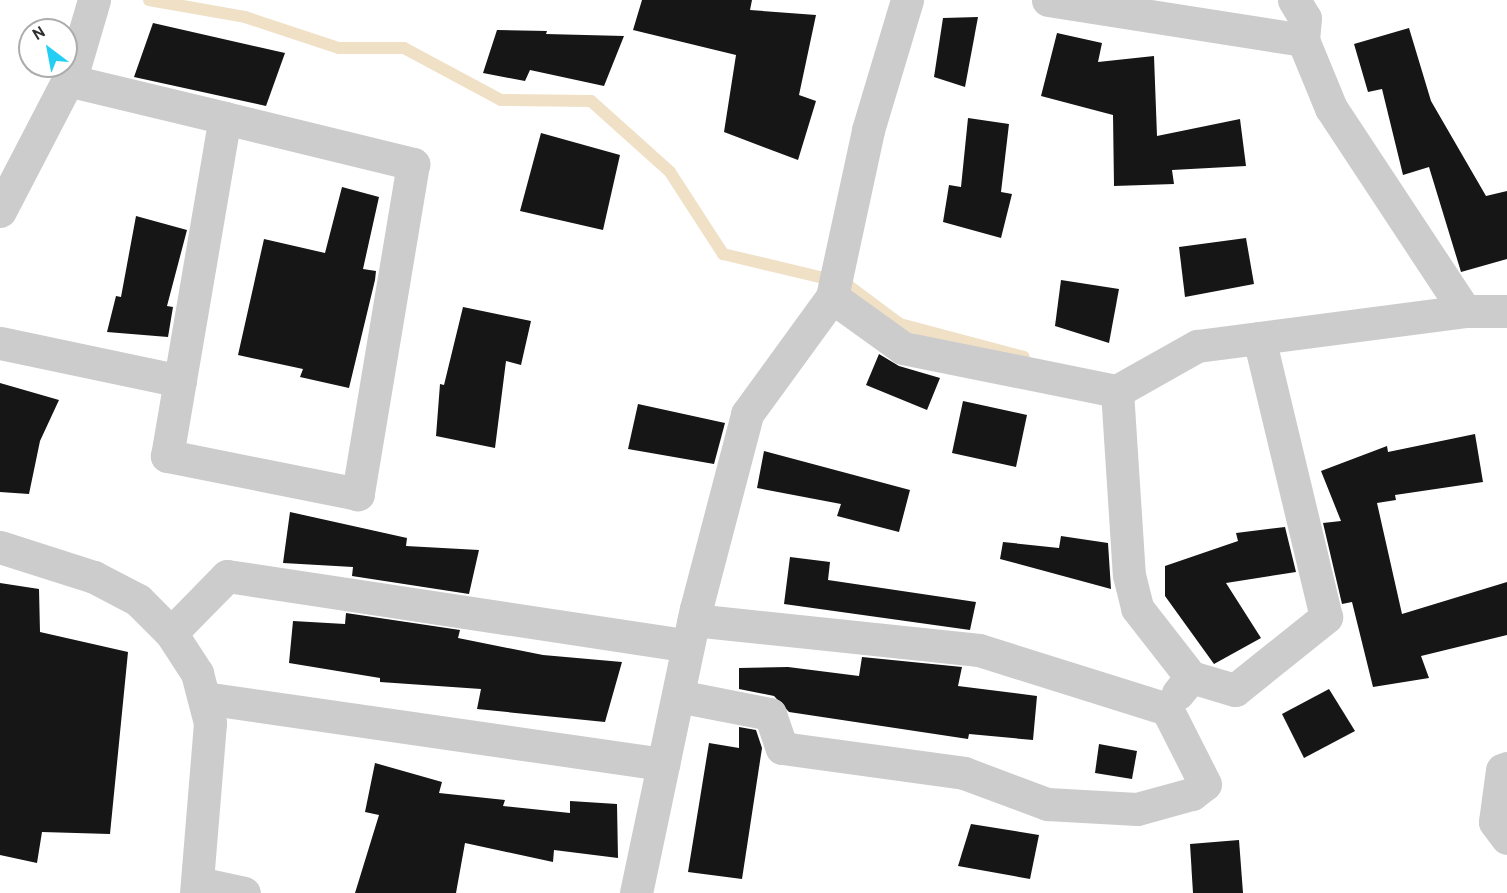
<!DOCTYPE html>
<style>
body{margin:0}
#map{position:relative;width:1507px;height:893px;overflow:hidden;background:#fff;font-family:Overpass,sans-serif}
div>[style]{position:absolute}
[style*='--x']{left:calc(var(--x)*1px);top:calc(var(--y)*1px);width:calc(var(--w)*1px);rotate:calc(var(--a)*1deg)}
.stream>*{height:12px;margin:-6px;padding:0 6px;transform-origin:6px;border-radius:6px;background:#efe0c6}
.building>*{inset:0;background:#161616}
.minor>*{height:33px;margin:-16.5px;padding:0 16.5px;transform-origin:16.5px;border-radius:16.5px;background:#ccc}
span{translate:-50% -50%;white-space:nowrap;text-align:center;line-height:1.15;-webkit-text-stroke:6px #fff;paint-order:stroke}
.north{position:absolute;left:18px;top:18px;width:60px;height:60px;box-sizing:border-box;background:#fff;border:2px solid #acacac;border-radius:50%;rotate:328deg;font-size:16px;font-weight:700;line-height:24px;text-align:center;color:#2f2f2f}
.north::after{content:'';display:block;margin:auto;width:21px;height:27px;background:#23cef4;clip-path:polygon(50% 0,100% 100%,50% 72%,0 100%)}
</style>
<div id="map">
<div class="stream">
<div style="--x:149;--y:0;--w:97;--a:10"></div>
<div style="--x:245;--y:17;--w:99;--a:18.3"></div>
<div style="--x:339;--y:48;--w:65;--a:0"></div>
<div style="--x:404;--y:48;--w:110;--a:28.2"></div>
<div style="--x:501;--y:100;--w:90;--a:0.6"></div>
<div style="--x:591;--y:101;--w:106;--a:41.9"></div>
<div style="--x:670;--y:172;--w:98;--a:57.1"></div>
<div style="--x:723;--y:254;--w:125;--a:13.4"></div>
<div style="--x:845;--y:283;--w:69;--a:36.7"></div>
<div style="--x:900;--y:324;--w:128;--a:14.9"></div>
</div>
<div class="building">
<div style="clip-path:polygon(642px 0,752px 0,750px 10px,816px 15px,799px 95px,816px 101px,798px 160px,724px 132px,736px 55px,633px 30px)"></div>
<div style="clip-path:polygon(978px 17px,965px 87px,934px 77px,943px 18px)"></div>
<div style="clip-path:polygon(153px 23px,285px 53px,266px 106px,134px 77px)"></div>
<div style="clip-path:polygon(1409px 28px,1431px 101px,1486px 196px,1507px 191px,1507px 259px,1461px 272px,1429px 167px,1403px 175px,1382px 89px,1368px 92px,1354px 44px)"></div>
<div style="clip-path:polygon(497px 30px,547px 31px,546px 34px,624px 36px,604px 86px,530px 70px,525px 81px,483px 73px)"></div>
<div style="clip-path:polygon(1057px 33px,1102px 43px,1098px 62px,1154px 56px,1157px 136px,1240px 119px,1246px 166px,1172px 170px,1174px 184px,1114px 186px,1113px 115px,1041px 96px)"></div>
<div style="clip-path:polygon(968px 118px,1009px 124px,1001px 192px,1012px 194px,1001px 238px,943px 222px,949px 185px,961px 187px)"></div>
<div style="clip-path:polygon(541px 133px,620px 155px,603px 230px,520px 211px)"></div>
<div style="clip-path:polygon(342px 187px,379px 197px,363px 269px,376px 271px,375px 280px,349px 388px,300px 377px,303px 369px,238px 355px,264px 239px,325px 253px)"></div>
<div style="clip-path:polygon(136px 216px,187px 230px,167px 306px,173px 307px,168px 337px,107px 332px,116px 296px,121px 297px)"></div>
<div style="clip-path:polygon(1246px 238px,1254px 284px,1185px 297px,1179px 247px)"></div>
<div style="clip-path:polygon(1061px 280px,1119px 289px,1109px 343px,1055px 326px)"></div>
<div style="clip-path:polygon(463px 307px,531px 321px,521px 365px,506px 361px,495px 448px,436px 436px,440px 384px,444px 385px)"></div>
<div style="clip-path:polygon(879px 354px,899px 366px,940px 378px,927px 410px,866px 385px)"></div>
<div style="clip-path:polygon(0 383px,59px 400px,40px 441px,29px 494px,0 492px)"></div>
<div style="clip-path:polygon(963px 401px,1027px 415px,1016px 467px,952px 453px)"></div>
<div style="clip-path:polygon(638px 404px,725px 423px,714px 464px,628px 449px)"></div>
<div style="clip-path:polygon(1475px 434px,1483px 482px,1395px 495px,1396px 500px,1377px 503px,1402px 614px,1507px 582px,1507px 635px,1421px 656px,1429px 678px,1373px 687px,1352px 602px,1342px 604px,1323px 523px,1341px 521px,1321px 471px,1387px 446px,1388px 452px)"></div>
<div style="clip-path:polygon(764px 451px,910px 490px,899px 532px,837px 516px,841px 504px,757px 488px)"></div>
<div style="clip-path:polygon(290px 512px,407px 538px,406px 546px,479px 550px,469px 594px,352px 576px,353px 567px,283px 563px)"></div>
<div style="clip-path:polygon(1285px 527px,1296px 572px,1226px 583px,1261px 638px,1214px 664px,1165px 596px,1165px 566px,1238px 541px,1236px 533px)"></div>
<div style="clip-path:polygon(1061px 536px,1108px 543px,1111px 589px,1000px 559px,1003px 542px,1059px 548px)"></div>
<div style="clip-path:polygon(790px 557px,830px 562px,828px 580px,976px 602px,970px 630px,784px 604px)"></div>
<div style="clip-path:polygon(0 583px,39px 589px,40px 632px,128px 652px,110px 834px,42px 832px,37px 863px,0 855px)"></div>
<div style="clip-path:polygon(346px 613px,460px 630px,458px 638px,543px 655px,622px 662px,605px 722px,477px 709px,481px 689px,380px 682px,380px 678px,289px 663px,293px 621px,345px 624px)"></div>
<div style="clip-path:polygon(862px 657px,962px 667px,958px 686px,1037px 696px,1033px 740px,969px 734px,968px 739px,789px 712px,774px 696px,739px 689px,739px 668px,788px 667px,859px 676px)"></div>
<div style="clip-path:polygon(1329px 689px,1355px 731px,1304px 758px,1282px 714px)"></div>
<div style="clip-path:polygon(739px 727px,756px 730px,762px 748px,742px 879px,688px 872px,709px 743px,739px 748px)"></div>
<div style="clip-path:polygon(1099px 744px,1137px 751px,1132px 779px,1095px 773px)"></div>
<div style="clip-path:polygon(375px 763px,442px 782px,439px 793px,505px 800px,503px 806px,570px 813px,570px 801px,617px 804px,618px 858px,554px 850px,553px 862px,465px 843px,456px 893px,355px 893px,379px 815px,365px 812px)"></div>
<div style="clip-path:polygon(971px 824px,1039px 835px,1030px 879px,958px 866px)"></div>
<div style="clip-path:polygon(1239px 840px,1243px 893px,1193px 893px,1190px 844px)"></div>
</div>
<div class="minor">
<div style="--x:1048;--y:0;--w:258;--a:8.9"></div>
<div style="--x:1294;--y:0;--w:21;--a:59"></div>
<div style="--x:1305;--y:18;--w:22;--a:95"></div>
<div style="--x:1303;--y:40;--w:74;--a:67.6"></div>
<div style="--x:1331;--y:108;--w:243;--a:56.6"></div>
<div style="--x:67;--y:80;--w:163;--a:13.5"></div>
<div style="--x:225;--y:118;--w:194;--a:13.7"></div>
<div style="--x:413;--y:164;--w:335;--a:99.5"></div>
<div style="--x:358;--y:494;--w:195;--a:-168.7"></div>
<div style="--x:167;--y:456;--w:343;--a:-80.3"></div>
<div style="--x:0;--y:211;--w:161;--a:-62.6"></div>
<div style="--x:74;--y:68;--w:71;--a:-73.6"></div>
<div style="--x:832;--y:297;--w:87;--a:35.7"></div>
<div style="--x:903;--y:348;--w:218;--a:11.4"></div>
<div style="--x:1117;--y:391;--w:92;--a:-29.4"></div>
<div style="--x:1197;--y:346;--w:270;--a:-7.4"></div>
<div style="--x:1465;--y:311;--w:42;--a:0"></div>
<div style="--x:0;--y:343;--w:184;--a:11.9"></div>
<div style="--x:1117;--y:391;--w:184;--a:86.3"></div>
<div style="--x:1129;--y:575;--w:34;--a:76"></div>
<div style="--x:1137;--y:608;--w:88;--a:52"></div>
<div style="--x:1191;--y:677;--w:21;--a:129"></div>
<div style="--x:0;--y:547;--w:99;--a:17.7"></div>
<div style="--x:94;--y:577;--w:50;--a:27.6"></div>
<div style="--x:138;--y:600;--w:47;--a:45"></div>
<div style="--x:171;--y:633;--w:48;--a:57"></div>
<div style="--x:197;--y:673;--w:52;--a:75.4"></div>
<div style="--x:210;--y:723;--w:171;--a:94.7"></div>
<div style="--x:171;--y:633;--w:80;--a:-45.5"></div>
<div style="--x:227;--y:576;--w:466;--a:8.6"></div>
<div style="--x:1191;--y:677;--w:46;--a:16.5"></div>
<div style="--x:1235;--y:690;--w:117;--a:-38.7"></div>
<div style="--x:1326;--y:617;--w:287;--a:-103.5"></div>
<div style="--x:678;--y:696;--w:94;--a:11.1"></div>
<div style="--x:770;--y:714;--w:36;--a:71"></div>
<div style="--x:782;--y:748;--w:184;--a:7.8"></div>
<div style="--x:964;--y:773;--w:89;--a:20.5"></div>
<div style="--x:1047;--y:804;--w:90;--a:3.2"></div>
<div style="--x:1137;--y:809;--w:57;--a:-15.3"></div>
<div style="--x:1192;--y:794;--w:16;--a:-38"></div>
<div style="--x:1205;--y:784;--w:84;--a:-116.9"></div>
<div style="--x:1167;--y:709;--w:197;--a:-162.6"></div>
<div style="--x:979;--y:650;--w:287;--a:-174"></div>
<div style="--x:204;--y:698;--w:464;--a:8.2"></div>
<div style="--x:1507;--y:768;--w:5;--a:158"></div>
<div style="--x:1502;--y:770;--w:52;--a:97.7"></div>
<div style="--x:1495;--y:822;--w:20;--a:53"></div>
<div style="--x:199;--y:883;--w:46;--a:12.5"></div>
<div style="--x:636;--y:893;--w:290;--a:-78.1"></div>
<div style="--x:696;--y:609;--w:202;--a:-75.3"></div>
<div style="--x:747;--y:414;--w:145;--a:-54"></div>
<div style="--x:832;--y:297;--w:171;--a:-77.8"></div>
<div style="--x:868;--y:130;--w:136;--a:-73.3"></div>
</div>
<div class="north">N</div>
</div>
